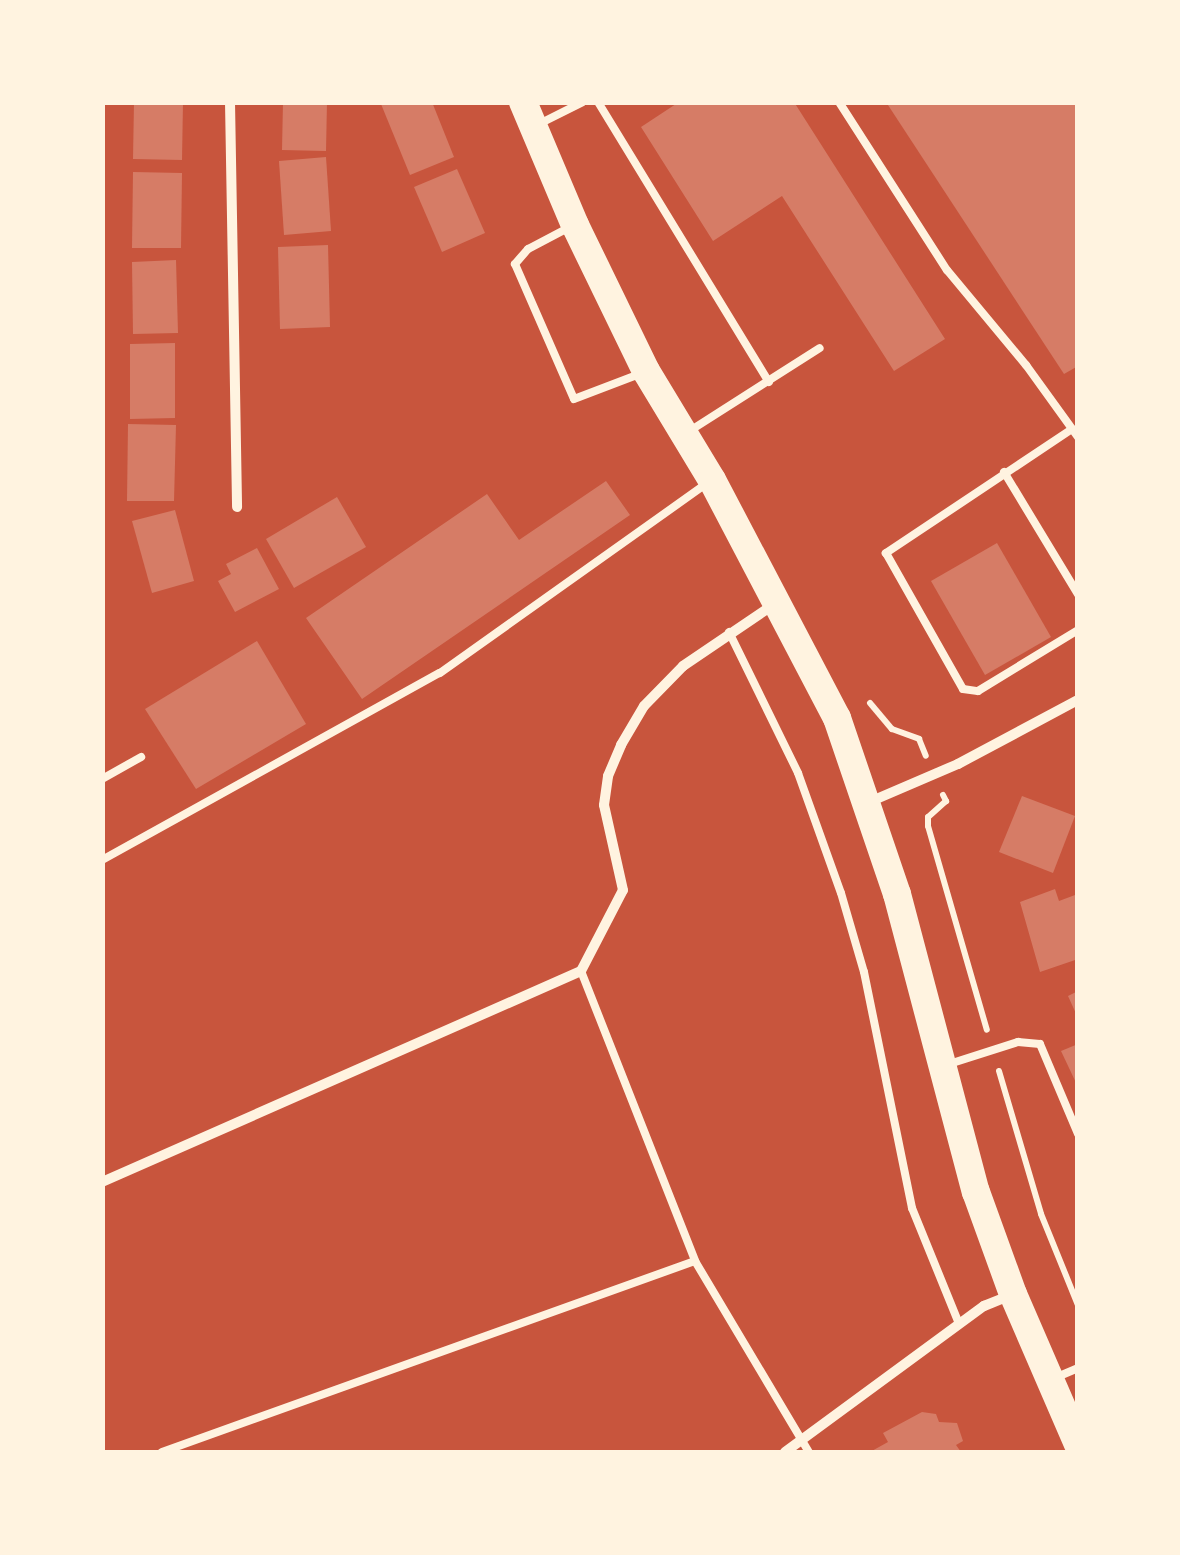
<!DOCTYPE html>
<style>
body{margin:0}
#map{position:relative;width:1180px;height:1555px;overflow:hidden;background:#c8553d;font-family:"Sofia Sans Condensed",sans-serif}
div>[style]{position:absolute}
[style*='--x']{left:calc(var(--x)*1px);top:calc(var(--y)*1px);width:calc(var(--w)*1px);rotate:calc(var(--a)*1deg)}
.building>*{inset:0;background:#d67c66}
.path>*{height:6px;margin:-3px;padding:0 3px;transform-origin:3px;border-radius:3px;background:#fff3e0}
.service>*{height:8px;margin:-4px;padding:0 4px;transform-origin:4px;border-radius:4px;background:#fff3e0}
.minor>*{height:10px;margin:-5px;padding:0 5px;transform-origin:5px;border-radius:5px;background:#fff3e0}
.trunk>*{height:28px;margin:-14px;padding:0 14px;transform-origin:14px;border-radius:14px;background:#fff3e0}
span{translate:-50% -50%;white-space:nowrap;text-align:center;line-height:1.15;-webkit-text-stroke:9px #fff3e0;paint-order:stroke}
.frame{position:absolute;inset:0;border:105px solid #fff3e0;pointer-events:none}
</style>
<div id="map">
<div class="building">
<div style="clip-path:polygon(134px 102px,183px 102px,182px 160px,133px 159px)"></div>
<div style="clip-path:polygon(283px 102px,327px 102px,326px 151px,282px 150px)"></div>
<div style="clip-path:polygon(385px 102px,432px 102px,454px 157px,410px 175px,381px 104px)"></div>
<div style="clip-path:polygon(679px 102px,794px 102px,945px 339px,894px 371px,782px 196px,713px 241px,641px 127px)"></div>
<div style="clip-path:polygon(886px 102px,1078px 102px,1078px 366px,1064px 374px)"></div>
<div style="clip-path:polygon(326px 157px,331px 231px,284px 235px,279px 161px)"></div>
<div style="clip-path:polygon(457px 169px,485px 233px,442px 252px,414px 187px)"></div>
<div style="clip-path:polygon(133px 172px,182px 173px,181px 248px,132px 248px)"></div>
<div style="clip-path:polygon(328px 245px,330px 327px,280px 329px,278px 247px)"></div>
<div style="clip-path:polygon(176px 260px,178px 333px,133px 334px,132px 262px)"></div>
<div style="clip-path:polygon(175px 343px,175px 418px,130px 419px,130px 344px)"></div>
<div style="clip-path:polygon(128px 424px,176px 425px,174px 501px,127px 501px)"></div>
<div style="clip-path:polygon(606px 481px,630px 515px,362px 699px,306px 618px,487px 494px,519px 540px)"></div>
<div style="clip-path:polygon(337px 497px,366px 547px,294px 588px,266px 539px)"></div>
<div style="clip-path:polygon(175px 510px,194px 581px,152px 593px,132px 521px)"></div>
<div style="clip-path:polygon(997px 543px,1051px 637px,985px 675px,931px 581px)"></div>
<div style="clip-path:polygon(257px 548px,279px 589px,235px 612px,218px 581px,231px 574px,226px 564px)"></div>
<div style="clip-path:polygon(257px 641px,306px 724px,196px 789px,145px 709px)"></div>
<div style="clip-path:polygon(1022px 796px,1075px 816px,1053px 873px,999px 852px)"></div>
<div style="clip-path:polygon(1055px 889px,1059px 901px,1075px 895px,1078px 904px,1078px 959px,1040px 972px,1020px 902px)"></div>
<div style="clip-path:polygon(1078px 991px,1078px 1018px,1068px 996px)"></div>
<div style="clip-path:polygon(1078px 1044px,1078px 1087px,1061px 1051px)"></div>
<div style="clip-path:polygon(922px 1412px,936px 1414px,939px 1422px,957px 1423px,963px 1441px,956px 1445px,961px 1452px,870px 1452px,888px 1442px,883px 1433px)"></div>
</div>
<div class="path">
<div style="--x:870;--y:703;--w:34;--a:50"></div>
<div style="--x:892;--y:729;--w:29;--a:20"></div>
<div style="--x:919;--y:739;--w:18;--a:68"></div>
<div style="--x:943;--y:795;--w:7;--a:63"></div>
<div style="--x:946;--y:801;--w:24;--a:138"></div>
<div style="--x:928;--y:817;--w:9;--a:90"></div>
<div style="--x:928;--y:826;--w:212;--a:73.9"></div>
<div style="--x:999;--y:1071;--w:149;--a:73.6"></div>
<div style="--x:1041;--y:1214;--w:98;--a:67.9"></div>
</div>
<div class="service">
<div style="--x:598;--y:102;--w:328;--a:58.6"></div>
<div style="--x:839;--y:102;--w:200;--a:57.3"></div>
<div style="--x:947;--y:270;--w:124;--a:50.3"></div>
<div style="--x:1026;--y:365;--w:89;--a:54.2"></div>
<div style="--x:537;--y:125;--w:51;--a:-26.6"></div>
<div style="--x:568;--y:228;--w:45;--a:152.3"></div>
<div style="--x:528;--y:249;--w:20;--a:131"></div>
<div style="--x:515;--y:264;--w:147;--a:66.4"></div>
<div style="--x:574;--y:399;--w:73;--a:-20.9"></div>
<div style="--x:1072;--y:429;--w:224;--a:146.3"></div>
<div style="--x:886;--y:553;--w:156;--a:60.5"></div>
<div style="--x:963;--y:689;--w:15;--a:8"></div>
<div style="--x:978;--y:691;--w:117;--a:-31.4"></div>
<div style="--x:688;--y:432;--w:156;--a:-32.5"></div>
<div style="--x:1004;--y:472;--w:143;--a:58.8"></div>
<div style="--x:729;--y:632;--w:157;--a:63.9"></div>
<div style="--x:798;--y:773;--w:127;--a:70.3"></div>
<div style="--x:841;--y:893;--w:82;--a:73.8"></div>
<div style="--x:864;--y:972;--w:241;--a:78.5"></div>
<div style="--x:912;--y:1208;--w:125;--a:67.9"></div>
<div style="--x:102;--y:779;--w:45;--a:-29.4"></div>
<div style="--x:102;--y:860;--w:386;--a:-29"></div>
<div style="--x:440;--y:673;--w:330;--a:-35.4"></div>
<div style="--x:581;--y:971;--w:312;--a:68.5"></div>
<div style="--x:695;--y:1261;--w:222;--a:59.2"></div>
<div style="--x:946;--y:1065;--w:76;--a:-17.7"></div>
<div style="--x:1018;--y:1042;--w:22;--a:5"></div>
<div style="--x:1040;--y:1044;--w:98;--a:67.1"></div>
<div style="--x:1057;--y:1377;--w:23;--a:-23"></div>
<div style="--x:162;--y:1452;--w:566;--a:-19.72"></div>
</div>
<div class="minor">
<div style="--x:230;--y:102;--w:405;--a:89"></div>
<div style="--x:867;--y:803;--w:99;--a:-23.2"></div>
<div style="--x:958;--y:764;--w:136;--a:-28.1"></div>
<div style="--x:102;--y:1182;--w:523;--a:-23.77"></div>
<div style="--x:581;--y:971;--w:91;--a:-62.6"></div>
<div style="--x:623;--y:890;--w:87;--a:-102.6"></div>
<div style="--x:604;--y:805;--w:29;--a:-82"></div>
<div style="--x:608;--y:776;--w:34;--a:-67"></div>
<div style="--x:621;--y:745;--w:45;--a:-59.5"></div>
<div style="--x:644;--y:706;--w:56;--a:-45.7"></div>
<div style="--x:683;--y:666;--w:109;--a:-34.1"></div>
<div style="--x:785;--y:1452;--w:247;--a:-36.3"></div>
<div style="--x:984;--y:1306;--w:27;--a:-22"></div>
</div>
<div class="trunk">
<div style="--x:523;--y:102;--w:134;--a:67.1"></div>
<div style="--x:575;--y:225;--w:162;--a:64.1"></div>
<div style="--x:646;--y:371;--w:127;--a:58.8"></div>
<div style="--x:712;--y:480;--w:269;--a:62.3"></div>
<div style="--x:837;--y:718;--w:186;--a:71.2"></div>
<div style="--x:897;--y:894;--w:308;--a:75.2"></div>
<div style="--x:976;--y:1192;--w:109;--a:70.1"></div>
<div style="--x:1013;--y:1294;--w:163;--a:66.6"></div>
</div>
<div class="frame"></div>
</div>
